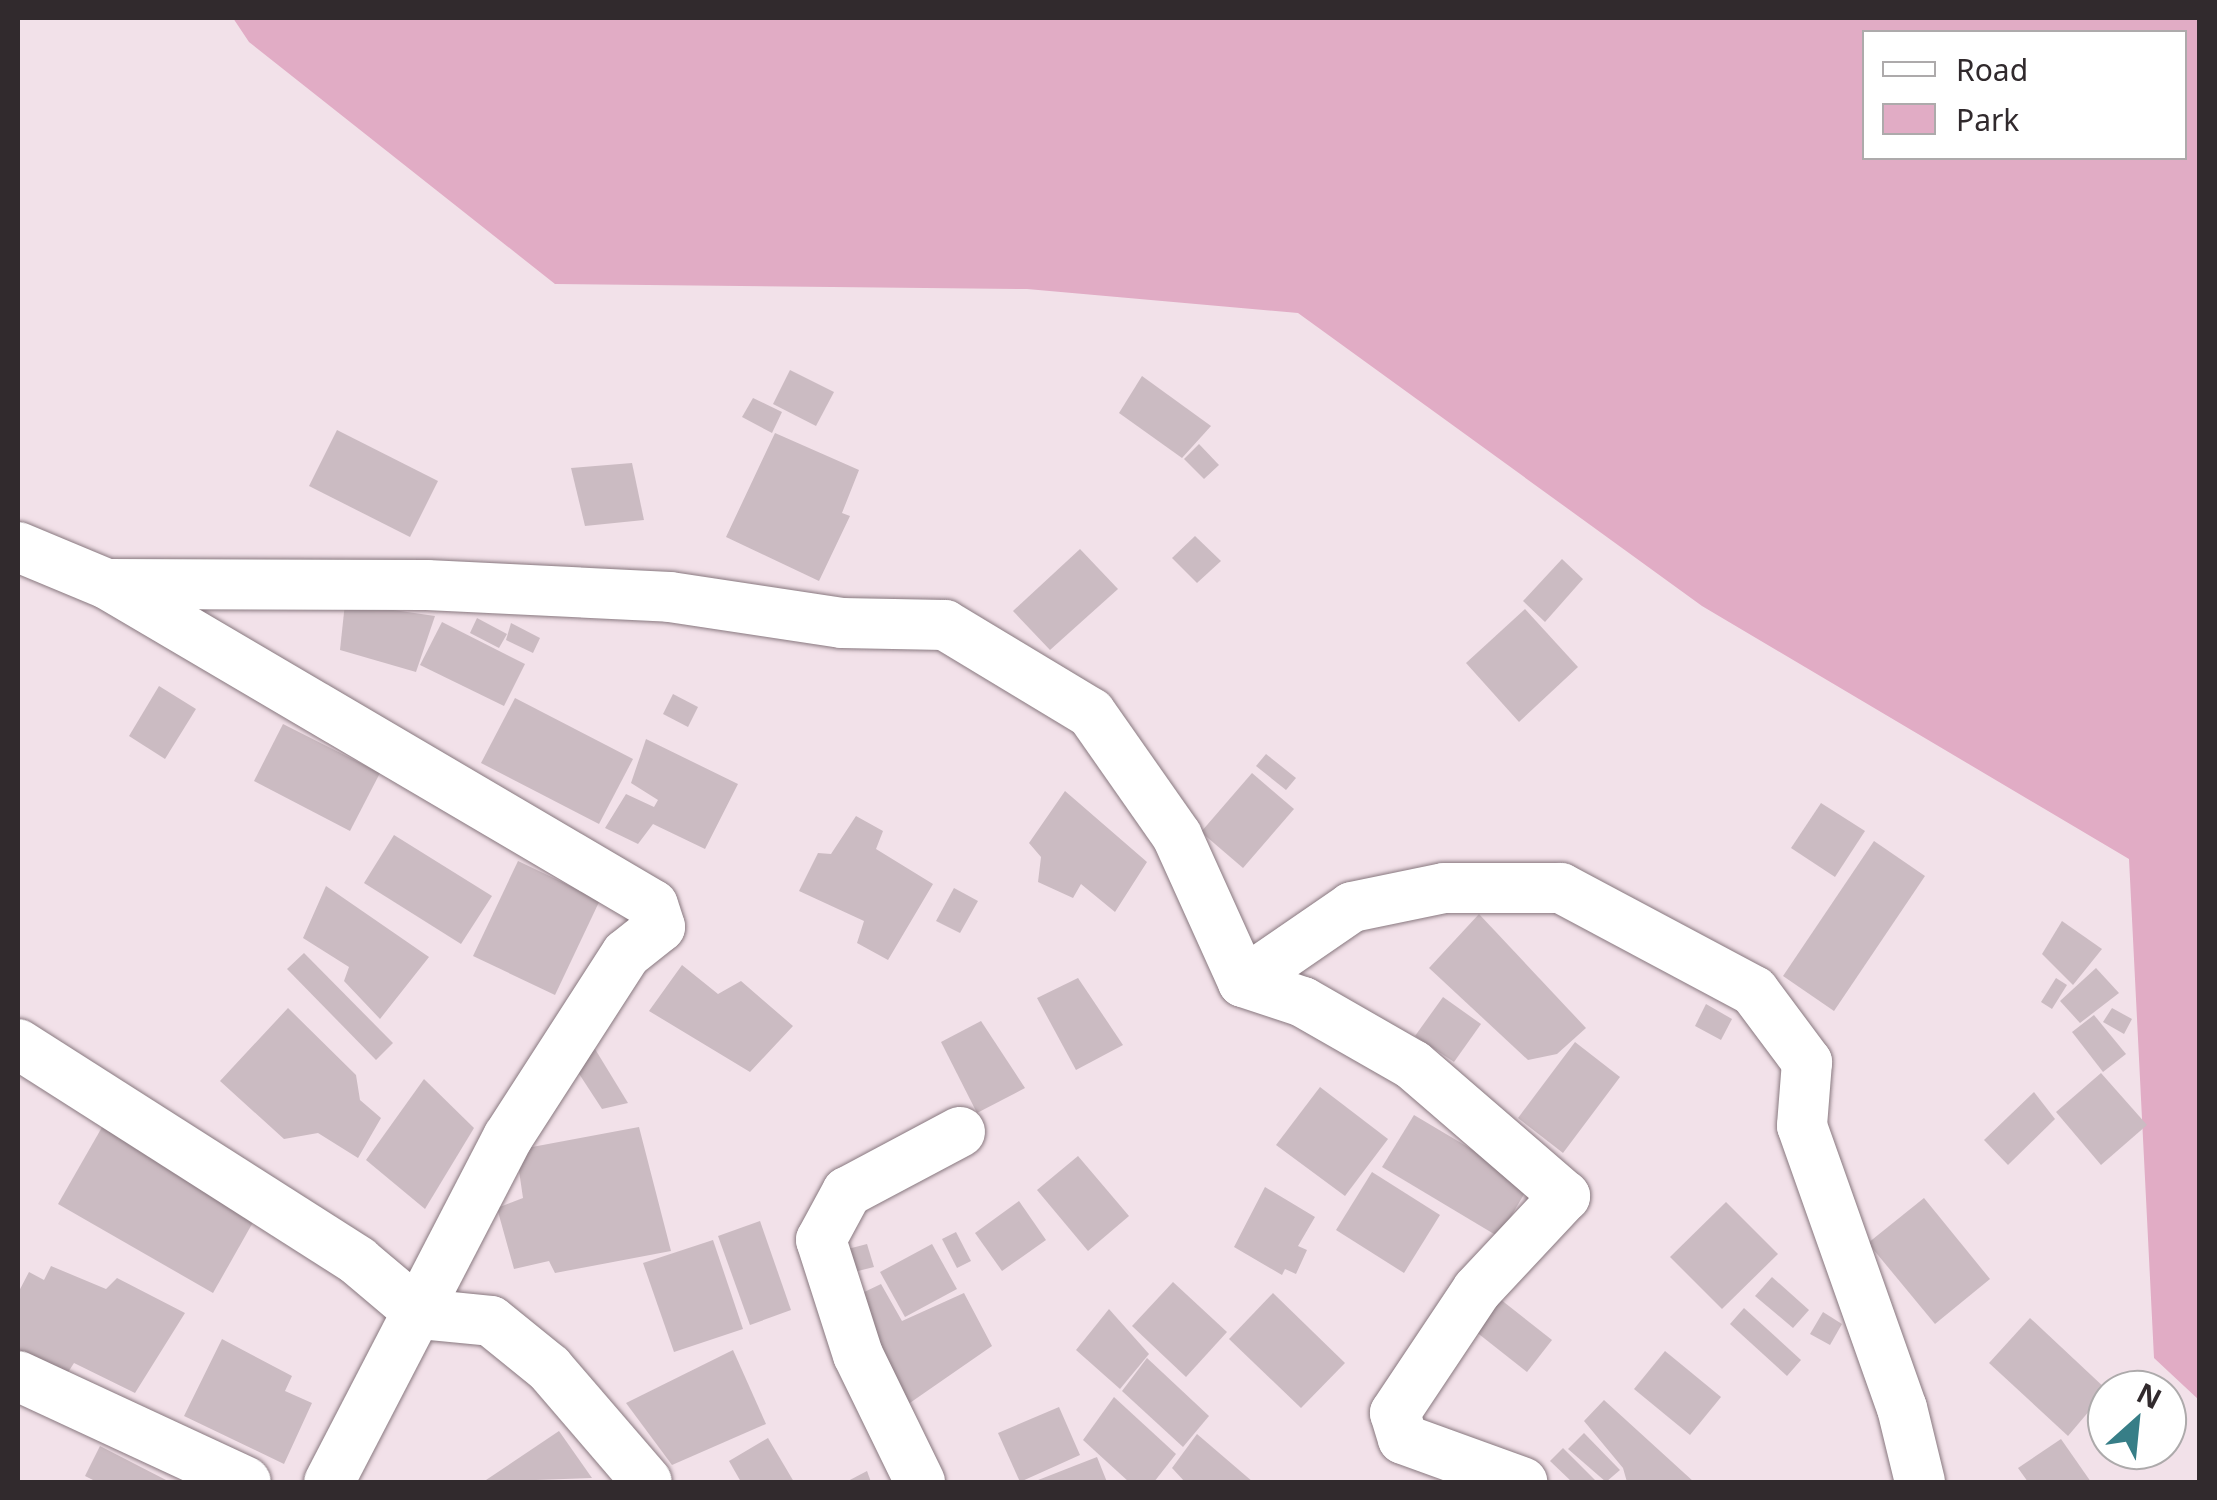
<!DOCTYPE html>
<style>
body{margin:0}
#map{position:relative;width:2217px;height:1500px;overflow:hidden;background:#f2e1e9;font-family:"Noto Sans",sans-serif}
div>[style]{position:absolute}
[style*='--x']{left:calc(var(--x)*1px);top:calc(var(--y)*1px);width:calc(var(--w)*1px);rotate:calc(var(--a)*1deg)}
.green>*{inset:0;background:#e1acc5}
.building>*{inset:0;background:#cbbbc2}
.roads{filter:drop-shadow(0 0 2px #88787f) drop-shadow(0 0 2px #88787f)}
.street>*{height:50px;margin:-25px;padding:0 25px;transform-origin:25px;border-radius:25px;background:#fff}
span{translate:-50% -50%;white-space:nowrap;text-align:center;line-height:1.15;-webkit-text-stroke:8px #fff;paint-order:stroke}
.frame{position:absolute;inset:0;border:20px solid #312a2d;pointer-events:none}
.legend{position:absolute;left:1862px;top:30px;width:325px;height:130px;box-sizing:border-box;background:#fff;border:2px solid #adaaab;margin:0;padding:12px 18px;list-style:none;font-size:30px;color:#312a2d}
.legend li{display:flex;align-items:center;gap:20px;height:50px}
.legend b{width:50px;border:2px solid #adaaab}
.north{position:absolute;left:2087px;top:1370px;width:100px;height:100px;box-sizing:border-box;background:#fff;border:2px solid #adaaab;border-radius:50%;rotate:27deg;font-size:28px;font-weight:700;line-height:40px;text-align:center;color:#312a2d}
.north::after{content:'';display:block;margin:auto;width:35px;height:45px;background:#377e87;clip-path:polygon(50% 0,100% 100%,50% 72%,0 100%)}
</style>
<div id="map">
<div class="green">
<div style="clip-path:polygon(evenodd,233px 18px,2199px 18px,2199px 1400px,2154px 1358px,2129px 859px,1702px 606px,1298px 313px,1027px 289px,555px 284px,249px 42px,233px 18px,1864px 32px,2184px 32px,2184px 158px,1864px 158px,1864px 32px)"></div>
</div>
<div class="building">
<div style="clip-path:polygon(790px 370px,834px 392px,816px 426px,773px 404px)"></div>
<div style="clip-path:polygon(1142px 376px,1211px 426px,1182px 458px,1119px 413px)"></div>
<div style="clip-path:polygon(753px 398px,782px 412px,772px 433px,742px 417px)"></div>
<div style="clip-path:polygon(337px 430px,438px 481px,410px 537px,309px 486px)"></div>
<div style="clip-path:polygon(775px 433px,859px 470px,842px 513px,850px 516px,819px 581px,726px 537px)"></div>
<div style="clip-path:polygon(1199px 444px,1219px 465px,1204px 479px,1184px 459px)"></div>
<div style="clip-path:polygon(632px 463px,644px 520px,585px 526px,571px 468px)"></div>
<div style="clip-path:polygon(1195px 536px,1221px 561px,1197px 583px,1172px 558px)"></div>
<div style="clip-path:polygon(1080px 549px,1118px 589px,1050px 650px,1013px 611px)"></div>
<div style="clip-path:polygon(1562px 559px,1583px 579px,1545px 622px,1523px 601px)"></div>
<div style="clip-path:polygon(345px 603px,435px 616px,416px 672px,340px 650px)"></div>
<div style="clip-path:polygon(1525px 609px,1578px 667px,1519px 722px,1466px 663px)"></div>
<div style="clip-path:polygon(477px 618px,507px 634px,499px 648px,470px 633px)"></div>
<div style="clip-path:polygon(442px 622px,525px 664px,504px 706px,420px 665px)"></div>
<div style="clip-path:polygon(511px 623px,540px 638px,533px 653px,506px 640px)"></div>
<div style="clip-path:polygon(159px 686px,196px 709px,165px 759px,129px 736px)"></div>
<div style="clip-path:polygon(673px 694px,698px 707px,688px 727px,663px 714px)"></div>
<div style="clip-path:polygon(515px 698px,633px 759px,599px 824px,481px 763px)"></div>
<div style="clip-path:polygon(283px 724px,380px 773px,350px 831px,254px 781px)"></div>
<div style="clip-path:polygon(646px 739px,738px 784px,705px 849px,653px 824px,638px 844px,605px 828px,626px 794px,654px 807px,658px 800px,631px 783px)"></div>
<div style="clip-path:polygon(1266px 754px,1296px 778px,1286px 790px,1256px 766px)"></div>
<div style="clip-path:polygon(1252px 773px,1294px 809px,1243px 868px,1201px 832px)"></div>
<div style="clip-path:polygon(1065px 791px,1147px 862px,1115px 912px,1081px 884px,1073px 898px,1038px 882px,1041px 857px,1029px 843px)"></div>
<div style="clip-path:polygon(1821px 803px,1865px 831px,1835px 877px,1791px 848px)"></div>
<div style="clip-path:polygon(856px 816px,883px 831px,876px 849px,933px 884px,888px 960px,857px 943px,864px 921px,799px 891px,818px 853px,831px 854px)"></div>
<div style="clip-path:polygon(394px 835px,492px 896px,461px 944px,364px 883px)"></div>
<div style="clip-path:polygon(1874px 841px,1925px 876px,1834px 1011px,1783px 976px)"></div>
<div style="clip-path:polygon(518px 861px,600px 900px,555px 995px,473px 956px)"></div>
<div style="clip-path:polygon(326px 886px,429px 957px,380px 1019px,344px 981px,349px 967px,303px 938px)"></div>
<div style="clip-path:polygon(954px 888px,978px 901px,960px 933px,936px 921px)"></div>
<div style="clip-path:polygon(1479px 914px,1586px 1028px,1557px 1054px,1528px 1060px,1429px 968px)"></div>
<div style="clip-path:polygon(2062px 921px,2102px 949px,2073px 985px,2042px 954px)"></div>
<div style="clip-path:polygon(304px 953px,393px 1043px,376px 1060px,287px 969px)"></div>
<div style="clip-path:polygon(682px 965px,718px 994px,741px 981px,793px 1026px,750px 1072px,649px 1011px)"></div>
<div style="clip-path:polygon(2096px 968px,2119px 993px,2080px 1023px,2060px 1001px)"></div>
<div style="clip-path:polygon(1078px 978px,1123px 1045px,1076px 1070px,1037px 998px)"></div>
<div style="clip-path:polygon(2056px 978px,2067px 985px,2052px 1009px,2041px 1002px)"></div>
<div style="clip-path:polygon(1443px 997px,1481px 1024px,1454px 1062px,1415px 1036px)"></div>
<div style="clip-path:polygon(1706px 1004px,1732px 1019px,1721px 1040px,1695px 1026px)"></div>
<div style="clip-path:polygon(288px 1008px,356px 1075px,360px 1100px,381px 1118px,358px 1158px,318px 1133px,284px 1139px,220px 1081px)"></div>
<div style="clip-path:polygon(2112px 1008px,2132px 1019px,2124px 1034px,2103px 1022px)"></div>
<div style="clip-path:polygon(2094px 1015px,2126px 1054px,2103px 1072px,2072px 1032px)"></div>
<div style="clip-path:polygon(981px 1021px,1025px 1088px,977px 1113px,941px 1042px)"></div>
<div style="clip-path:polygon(1575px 1042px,1620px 1077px,1563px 1153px,1518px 1118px)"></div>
<div style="clip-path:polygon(595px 1049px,628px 1103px,602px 1109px,572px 1063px)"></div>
<div style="clip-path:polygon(2101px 1073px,2147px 1125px,2101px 1165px,2056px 1112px)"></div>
<div style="clip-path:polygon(424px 1079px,474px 1128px,425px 1209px,366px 1160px)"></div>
<div style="clip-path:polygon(1320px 1087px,1388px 1139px,1345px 1196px,1276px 1145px)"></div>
<div style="clip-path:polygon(2034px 1092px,2055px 1119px,2008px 1165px,1984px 1140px)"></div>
<div style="clip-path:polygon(1414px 1115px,1530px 1184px,1499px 1237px,1382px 1167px)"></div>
<div style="clip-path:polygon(105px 1122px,260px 1210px,213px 1293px,58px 1204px)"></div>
<div style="clip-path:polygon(639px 1127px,671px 1251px,555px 1273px,549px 1261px,514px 1269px,497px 1208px,523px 1198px,516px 1150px)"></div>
<div style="clip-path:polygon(1078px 1156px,1129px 1216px,1088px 1251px,1037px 1190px)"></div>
<div style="clip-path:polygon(1372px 1172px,1440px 1215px,1404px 1273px,1336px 1230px)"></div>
<div style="clip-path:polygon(1265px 1187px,1315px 1217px,1298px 1246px,1307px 1250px,1296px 1274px,1285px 1269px,1282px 1275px,1234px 1247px)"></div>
<div style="clip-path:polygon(1924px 1198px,1990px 1279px,1935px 1324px,1868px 1243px)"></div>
<div style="clip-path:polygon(1019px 1201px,1046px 1240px,1002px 1271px,975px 1233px)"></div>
<div style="clip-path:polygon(1726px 1202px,1778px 1254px,1722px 1309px,1670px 1257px)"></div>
<div style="clip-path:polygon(760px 1221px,791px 1310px,750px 1325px,718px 1236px)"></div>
<div style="clip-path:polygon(956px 1232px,971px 1261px,957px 1268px,942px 1239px)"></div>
<div style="clip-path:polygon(713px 1240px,743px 1329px,674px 1352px,643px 1263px)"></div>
<div style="clip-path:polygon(867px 1244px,874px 1267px,850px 1273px,844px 1250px)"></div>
<div style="clip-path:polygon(932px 1244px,957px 1289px,905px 1317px,880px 1272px)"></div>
<div style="clip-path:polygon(51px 1266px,106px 1289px,117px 1278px,185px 1313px,135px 1393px,74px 1363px,65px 1377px,18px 1364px,18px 1293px,29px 1272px,44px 1280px)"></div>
<div style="clip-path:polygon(1772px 1277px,1809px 1310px,1793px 1328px,1755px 1296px)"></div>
<div style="clip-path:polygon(1173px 1282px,1227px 1332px,1186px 1377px,1132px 1326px)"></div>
<div style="clip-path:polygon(881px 1284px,902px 1321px,964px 1293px,992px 1346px,904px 1407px,858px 1295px)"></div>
<div style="clip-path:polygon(1273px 1293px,1345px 1363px,1301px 1408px,1229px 1339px)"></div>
<div style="clip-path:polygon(1500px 1299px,1552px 1340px,1527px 1372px,1475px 1331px)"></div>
<div style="clip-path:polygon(1744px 1308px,1801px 1360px,1787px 1376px,1730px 1324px)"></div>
<div style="clip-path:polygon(1109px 1309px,1149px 1354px,1120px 1389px,1076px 1350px)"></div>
<div style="clip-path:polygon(1823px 1312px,1842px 1324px,1830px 1345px,1810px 1334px)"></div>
<div style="clip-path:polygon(2030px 1318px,2107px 1390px,2068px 1436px,1989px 1363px)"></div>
<div style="clip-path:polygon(222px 1339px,292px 1376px,285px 1391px,312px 1403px,284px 1464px,184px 1416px)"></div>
<div style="clip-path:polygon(733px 1350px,766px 1424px,672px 1465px,626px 1403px)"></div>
<div style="clip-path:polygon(1665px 1351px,1721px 1397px,1690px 1435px,1634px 1389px)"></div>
<div style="clip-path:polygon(1147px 1358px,1209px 1416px,1183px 1447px,1122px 1391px)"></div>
<div style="clip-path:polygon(1114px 1397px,1176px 1454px,1154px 1482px,1129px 1482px,1083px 1440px)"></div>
<div style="clip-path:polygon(1604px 1400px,1694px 1482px,1627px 1482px,1623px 1468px,1584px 1421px)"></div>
<div style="clip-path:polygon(1059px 1407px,1080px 1455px,1020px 1482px,998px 1433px)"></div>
<div style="clip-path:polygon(559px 1431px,592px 1478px,483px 1482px)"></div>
<div style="clip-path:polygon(1584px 1433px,1620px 1470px,1606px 1482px,1568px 1449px)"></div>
<div style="clip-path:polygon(1197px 1434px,1253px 1482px,1185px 1482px,1172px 1468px)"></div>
<div style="clip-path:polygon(768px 1438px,794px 1482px,741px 1482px,729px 1461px)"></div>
<div style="clip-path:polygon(2061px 1439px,2091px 1482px,2028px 1482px,2018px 1468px)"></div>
<div style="clip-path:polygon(100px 1446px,166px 1480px,165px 1482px,97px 1482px,85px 1476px)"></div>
<div style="clip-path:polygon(1563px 1448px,1597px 1482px,1572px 1482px,1550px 1461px)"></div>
<div style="clip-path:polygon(1097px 1457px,1107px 1482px,1033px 1482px)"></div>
<div style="clip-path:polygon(867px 1471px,871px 1482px,846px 1482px)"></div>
</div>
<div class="roads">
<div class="street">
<div style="--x:18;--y:547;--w:96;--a:22.6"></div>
<div style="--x:107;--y:584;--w:633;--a:30.45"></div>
<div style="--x:653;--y:905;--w:23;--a:72"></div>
<div style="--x:660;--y:927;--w:43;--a:141.5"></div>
<div style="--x:626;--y:954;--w:218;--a:122.8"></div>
<div style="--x:508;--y:1137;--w:389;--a:117.4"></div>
<div style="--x:108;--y:584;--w:319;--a:0.2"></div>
<div style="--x:427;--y:585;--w:243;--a:2.8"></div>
<div style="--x:670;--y:597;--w:174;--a:8.6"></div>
<div style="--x:842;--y:623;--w:103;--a:1.1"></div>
<div style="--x:945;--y:625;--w:170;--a:31.1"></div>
<div style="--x:1091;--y:713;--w:150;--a:55"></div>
<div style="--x:1177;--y:836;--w:160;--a:65.7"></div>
<div style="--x:1243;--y:982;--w:132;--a:-34.5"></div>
<div style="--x:1352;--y:907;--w:94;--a:-11.7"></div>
<div style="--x:1444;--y:888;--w:117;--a:0"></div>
<div style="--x:1561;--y:888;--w:219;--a:28.1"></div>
<div style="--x:1754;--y:991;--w:89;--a:53.3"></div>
<div style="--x:1807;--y:1062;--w:64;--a:94.5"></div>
<div style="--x:1802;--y:1126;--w:299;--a:70.5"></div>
<div style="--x:1902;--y:1408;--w:76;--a:76.3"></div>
<div style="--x:1243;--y:982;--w:63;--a:18.4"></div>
<div style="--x:1303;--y:1002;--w:127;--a:29.8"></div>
<div style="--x:1413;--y:1065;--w:201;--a:40.8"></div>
<div style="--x:1565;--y:1196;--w:129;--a:133.1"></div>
<div style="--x:1477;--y:1290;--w:148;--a:123.7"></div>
<div style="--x:1395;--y:1413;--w:27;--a:73"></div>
<div style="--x:1403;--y:1439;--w:127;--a:19.9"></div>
<div style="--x:18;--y:1044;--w:403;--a:32.5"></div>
<div style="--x:358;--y:1261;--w:82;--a:40.1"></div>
<div style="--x:421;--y:1314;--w:70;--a:5.7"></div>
<div style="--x:491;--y:1321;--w:75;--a:39"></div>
<div style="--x:549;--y:1368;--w:150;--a:49.3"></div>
<div style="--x:18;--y:1376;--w:251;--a:24.9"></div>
<div style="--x:920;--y:1482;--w:141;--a:-116"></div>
<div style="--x:858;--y:1355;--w:121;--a:-107.8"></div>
<div style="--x:821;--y:1240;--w:55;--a:-61.6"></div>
<div style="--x:847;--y:1192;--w:128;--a:-28"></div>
</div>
</div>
<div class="frame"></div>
<ul class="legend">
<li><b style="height:12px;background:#fff"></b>Road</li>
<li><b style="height:28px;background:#e1acc5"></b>Park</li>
</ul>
<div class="north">N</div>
</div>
